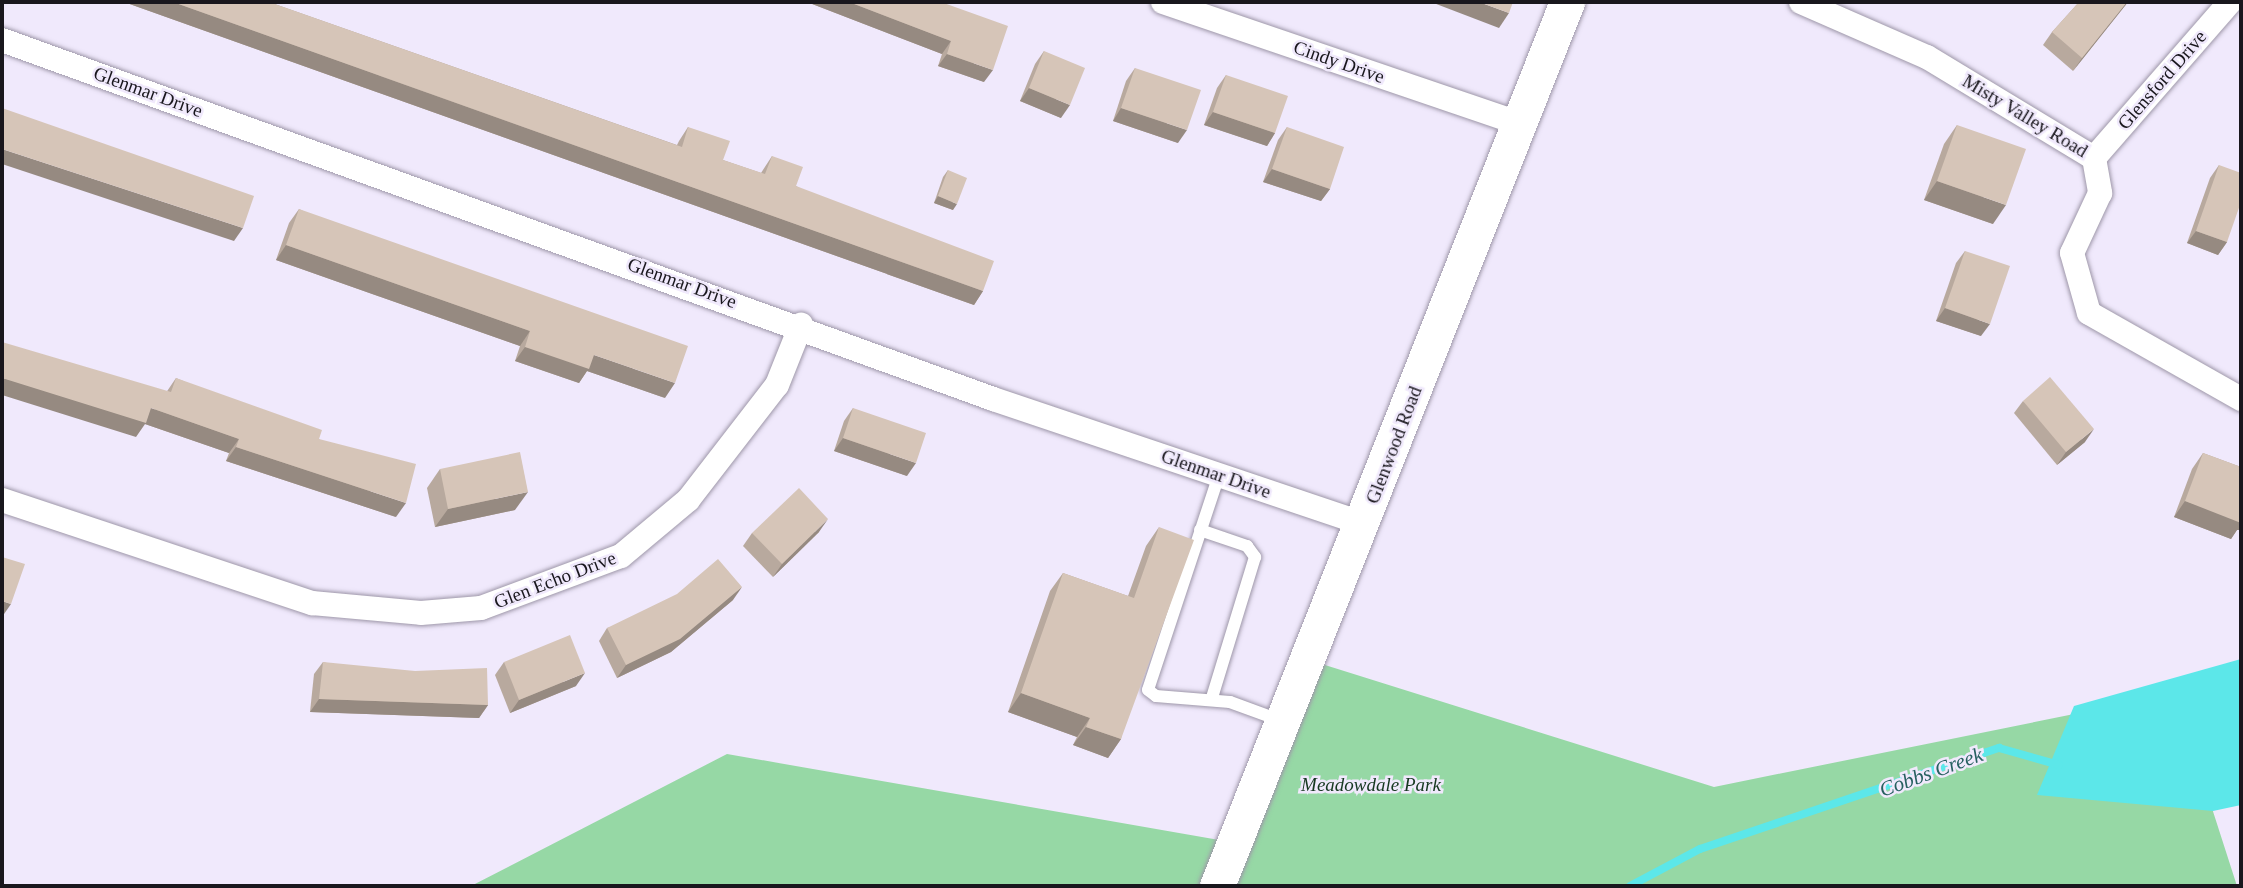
<!DOCTYPE html>
<style>
body{margin:0}
#map{position:relative;width:2243px;height:888px;overflow:hidden;background:#f0e9fc;font-family:Georgia,serif}
div>[style]{position:absolute}
[style*='--x']{left:calc(var(--x)*1px);top:calc(var(--y)*1px);width:calc(var(--w)*1px);rotate:calc(var(--a)*1deg)}
.green>*{inset:0;background:#96d8a5}
.water>*{inset:0;background:#5ce7e9}
.stream>*{height:8px;margin:-4px;padding:0 4px;transform-origin:4px;border-radius:4px;background:#5ce7e9}
.roads{filter:drop-shadow(0 0 2px #9e97a9) drop-shadow(0 0 2px #9e97a9)}
.lane>*{height:12px;margin:-6px;padding:0 6px;transform-origin:6px;border-radius:6px;background:#fff}
.street>*{height:24px;margin:-12px;padding:0 12px;transform-origin:12px;border-radius:12px;background:#fff}
.secondary>*{height:35px;margin:-17.5px;padding:0 17.5px;transform-origin:17.5px;border-radius:17.5px;background:#fff}
.wall>*{inset:0;background:#b8a99e}
.shaded-wall>*{inset:0;background:#968a81}
.building>*{inset:0;background:#d6c5b8}
span{translate:-50% -50%;white-space:nowrap;text-align:center;line-height:1.15;-webkit-text-stroke:5px #f0e9fc;paint-order:stroke}
.street-label{font-size:19px;color:#19171d}
.park-label{font-size:19px;color:#163820;font-style:italic}
.water-label{font-size:21px;color:#266060;font-style:italic}
.frame{position:absolute;inset:0;border:4px solid #19171d;pointer-events:none}
</style>
<div id="map">
<div class="green">
<div style="clip-path:polygon(1309px 660px,1714px 787px,2084px 712px,2200px 771px,2237px 886px,471px 886px,727px 754px,1242px 844px)"></div>
</div>
<div class="water">
<div style="clip-path:polygon(2241px 659px,2241px 805px,2213px 811px,2037px 795px,2074px 706px)"></div>
</div>
<div class="stream">
<div style="--x:1630;--y:886;--w:79;--a:-27.9"></div>
<div style="--x:1700;--y:849;--w:316;--a:-18.7"></div>
<div style="--x:1999;--y:748;--w:62;--a:15.8"></div>
</div>
<div class="roads">
<div class="lane">
<div style="--x:1219;--y:475;--w:226;--a:108.3"></div>
<div style="--x:1148;--y:690;--w:10;--a:37"></div>
<div style="--x:1156;--y:696;--w:74;--a:4.6"></div>
<div style="--x:1230;--y:702;--w:52;--a:20.2"></div>
<div style="--x:1200;--y:530;--w:50;--a:18.8"></div>
<div style="--x:1247;--y:546;--w:14;--a:54"></div>
<div style="--x:1255;--y:557;--w:147;--a:107"></div>
</div>
<div class="street">
<div style="--x:1163;--y:2;--w:373;--a:18.8"></div>
<div style="--x:1801;--y:2;--w:137;--a:23.6"></div>
<div style="--x:1927;--y:57;--w:195;--a:31.2"></div>
<div style="--x:2;--y:40;--w:1054;--a:19.91"></div>
<div style="--x:993;--y:399;--w:391;--a:18.6"></div>
<div style="--x:2094;--y:158;--w:36;--a:80"></div>
<div style="--x:2100;--y:193;--w:66;--a:115"></div>
<div style="--x:2072;--y:253;--w:62;--a:74.2"></div>
<div style="--x:2089;--y:313;--w:175;--a:29.5"></div>
<div style="--x:2094;--y:158;--w:207;--a:-48.9"></div>
<div style="--x:2;--y:500;--w:327;--a:18.4"></div>
<div style="--x:312;--y:603;--w:109;--a:5.2"></div>
<div style="--x:421;--y:613;--w:60;--a:-4.8"></div>
<div style="--x:481;--y:608;--w:149;--a:-20.4"></div>
<div style="--x:621;--y:556;--w:87;--a:-39.9"></div>
<div style="--x:688;--y:500;--w:145;--a:-52.3"></div>
<div style="--x:777;--y:385;--w:65;--a:-68.2"></div>
</div>
<div class="secondary">
<div style="--x:1217;--y:886;--w:951;--a:-68.4"></div>
</div>
</div>
<div class="wall">
<div style="clip-path:polygon(124px 2px,269px 2px,677px 145px,679px 141px,688px 127px,723px 160px,761px 173px,772px 156px,796px 186px,983px 291px,974px 305px)"></div>
<div style="clip-path:polygon(807px 2px,941px 2px,984px 82px,938px 66px,942px 54px)"></div>
<div style="clip-path:polygon(2079px 2px,2128px 2px,2073px 71px,2043px 45px,2052px 32px)"></div>
<div style="clip-path:polygon(1044px 51px,1061px 118px,1020px 101px,1035px 64px)"></div>
<div style="clip-path:polygon(1135px 68px,1178px 143px,1113px 121px,1126px 81px)"></div>
<div style="clip-path:polygon(1226px 75px,1275px 133px,1267px 146px,1204px 125px,1217px 88px)"></div>
<div style="clip-path:polygon(1957px 125px,1993px 224px,1924px 200px,1944px 144px)"></div>
<div style="clip-path:polygon(1287px 127px,1330px 189px,1321px 201px,1263px 182px,1278px 140px)"></div>
<div style="clip-path:polygon(2219px 165px,2227px 242px,2218px 255px,2187px 243px,2210px 178px)"></div>
<div style="clip-path:polygon(948px 170px,953px 210px,934px 203px,943px 177px)"></div>
<div style="clip-path:polygon(299px 209px,665px 398px,587px 371px,579px 383px,515px 361px,520px 346px,276px 260px,289px 223px)"></div>
<div style="clip-path:polygon(1965px 251px,1981px 336px,1936px 321px,1956px 263px)"></div>
<div style="clip-path:polygon(176px 378px,319px 439px,396px 517px,226px 461px,229px 453px,145px 424px,136px 437px)"></div>
<div style="clip-path:polygon(2023px 401px,2085px 442px,2057px 465px,2014px 413px)"></div>
<div style="clip-path:polygon(853px 408px,907px 476px,834px 451px,844px 421px)"></div>
<div style="clip-path:polygon(2203px 453px,2241px 467px,2241px 530px,2237px 530px,2231px 539px,2174px 517px,2192px 469px)"></div>
<div style="clip-path:polygon(440px 469px,515px 510px,435px 527px,427px 488px)"></div>
<div style="clip-path:polygon(1159px 527px,1121px 739px,1108px 758px,1073px 745px,1077px 737px,1008px 712px,1050px 591px,1063px 573px,1128px 596px,1146px 546px)"></div>
<div style="clip-path:polygon(819px 532px,773px 577px,743px 546px,752px 533px)"></div>
<div style="clip-path:polygon(733px 600px,671px 652px,617px 678px,599px 641px,607px 628px)"></div>
<div style="clip-path:polygon(323px 662px,488px 705px,479px 718px,310px 712px,314px 674px)"></div>
<div style="clip-path:polygon(504px 662px,576px 686px,510px 713px,495px 675px)"></div>
</div>
<div class="shaded-wall">
<div style="clip-path:polygon(124px 2px,173px 2px,983px 291px,974px 305px)"></div>
<div style="clip-path:polygon(807px 2px,849px 2px,951px 41px,942px 54px)"></div>
<div style="clip-path:polygon(1431px 2px,1479px 2px,1509px 13px,1499px 28px)"></div>
<div style="clip-path:polygon(2127px 2px,2128px 2px,2073px 71px,2082px 58px)"></div>
<div style="clip-path:polygon(947px 54px,993px 70px,984px 82px,938px 66px)"></div>
<div style="clip-path:polygon(1029px 88px,1070px 105px,1061px 118px,1020px 101px)"></div>
<div style="clip-path:polygon(1121px 108px,1187px 130px,1178px 143px,1113px 121px)"></div>
<div style="clip-path:polygon(1213px 112px,1275px 133px,1267px 146px,1204px 125px)"></div>
<div style="clip-path:polygon(2px 149px,243px 228px,234px 241px,2px 164px)"></div>
<div style="clip-path:polygon(1272px 169px,1330px 189px,1321px 201px,1263px 182px)"></div>
<div style="clip-path:polygon(1937px 181px,2006px 205px,1993px 224px,1924px 200px)"></div>
<div style="clip-path:polygon(938px 196px,957px 204px,953px 210px,934px 203px)"></div>
<div style="clip-path:polygon(2196px 231px,2227px 242px,2218px 255px,2187px 243px)"></div>
<div style="clip-path:polygon(286px 245px,530px 331px,520px 346px,276px 260px)"></div>
<div style="clip-path:polygon(1945px 308px,1990px 324px,1981px 336px,1936px 321px)"></div>
<div style="clip-path:polygon(525px 347px,594px 355px,675px 383px,665px 398px,587px 371px,579px 383px,515px 361px)"></div>
<div style="clip-path:polygon(2px 378px,151px 408px,239px 439px,229px 453px,145px 424px,136px 437px,2px 395px)"></div>
<div style="clip-path:polygon(2094px 429px,2085px 442px,2057px 465px,2066px 452px)"></div>
<div style="clip-path:polygon(843px 438px,916px 463px,907px 476px,834px 451px)"></div>
<div style="clip-path:polygon(236px 447px,406px 503px,396px 517px,226px 461px)"></div>
<div style="clip-path:polygon(528px 492px,515px 510px,435px 527px,448px 509px)"></div>
<div style="clip-path:polygon(2185px 501px,2241px 520px,2241px 530px,2237px 530px,2231px 539px,2174px 517px)"></div>
<div style="clip-path:polygon(828px 519px,819px 532px,773px 577px,782px 564px)"></div>
<div style="clip-path:polygon(742px 587px,733px 600px,671px 652px,617px 678px,626px 665px)"></div>
<div style="clip-path:polygon(2px 601px,11px 604px,2px 617px)"></div>
<div style="clip-path:polygon(585px 673px,576px 686px,510px 713px,519px 700px)"></div>
<div style="clip-path:polygon(1021px 693px,1090px 718px,1077px 737px,1008px 712px)"></div>
<div style="clip-path:polygon(319px 699px,488px 705px,479px 718px,310px 712px)"></div>
<div style="clip-path:polygon(1086px 727px,1121px 739px,1108px 758px,1073px 745px)"></div>
</div>
<div class="building">
<div style="clip-path:polygon(173px 2px,269px 2px,682px 147px,688px 127px,730px 141px,723px 160px,765px 174px,772px 156px,803px 167px,796px 186px,994px 261px,983px 291px)"></div>
<div style="clip-path:polygon(849px 2px,941px 2px,1008px 26px,993px 70px,947px 54px,951px 41px)"></div>
<div style="clip-path:polygon(1479px 2px,1513px 2px,1509px 13px)"></div>
<div style="clip-path:polygon(2079px 2px,2127px 2px,2082px 58px,2052px 32px)"></div>
<div style="clip-path:polygon(1044px 51px,1085px 68px,1070px 105px,1029px 88px)"></div>
<div style="clip-path:polygon(1135px 68px,1201px 90px,1187px 130px,1121px 108px)"></div>
<div style="clip-path:polygon(1226px 75px,1288px 96px,1275px 133px,1213px 112px)"></div>
<div style="clip-path:polygon(2px 108px,254px 196px,243px 228px,2px 149px)"></div>
<div style="clip-path:polygon(1957px 125px,2026px 149px,2006px 205px,1937px 181px)"></div>
<div style="clip-path:polygon(1287px 127px,1344px 147px,1330px 189px,1272px 169px)"></div>
<div style="clip-path:polygon(2219px 165px,2241px 173px,2241px 202px,2227px 242px,2196px 231px)"></div>
<div style="clip-path:polygon(948px 170px,967px 178px,957px 204px,938px 196px)"></div>
<div style="clip-path:polygon(299px 209px,688px 346px,675px 383px,594px 355px,589px 369px,525px 347px,530px 331px,286px 245px)"></div>
<div style="clip-path:polygon(1965px 251px,2010px 266px,1990px 324px,1945px 308px)"></div>
<div style="clip-path:polygon(2px 342px,171px 392px,176px 378px,322px 430px,319px 439px,416px 464px,406px 503px,236px 447px,239px 439px,151px 408px,146px 423px,2px 378px)"></div>
<div style="clip-path:polygon(2050px 377px,2094px 429px,2066px 452px,2023px 401px)"></div>
<div style="clip-path:polygon(853px 408px,926px 433px,916px 463px,843px 438px)"></div>
<div style="clip-path:polygon(520px 452px,528px 492px,448px 509px,440px 469px)"></div>
<div style="clip-path:polygon(2203px 453px,2241px 467px,2241px 523px,2185px 501px)"></div>
<div style="clip-path:polygon(799px 488px,828px 519px,782px 564px,752px 533px)"></div>
<div style="clip-path:polygon(1159px 527px,1194px 540px,1121px 739px,1086px 727px,1090px 718px,1021px 693px,1063px 573px,1134px 598px)"></div>
<div style="clip-path:polygon(2px 557px,25px 564px,11px 604px,2px 601px)"></div>
<div style="clip-path:polygon(718px 559px,742px 587px,680px 639px,626px 665px,607px 628px,677px 594px)"></div>
<div style="clip-path:polygon(570px 635px,585px 673px,519px 700px,504px 662px)"></div>
<div style="clip-path:polygon(323px 662px,415px 671px,487px 668px,488px 705px,319px 699px)"></div>
</div>
<div class="street-label">
<span style="left:1339px;top:62px;rotate:19deg">Cindy Drive</span>
<span style="left:2162px;top:80px;rotate:-49deg">Glensford Drive</span>
<span style="left:148px;top:92px;rotate:20deg">Glenmar Drive</span>
<span style="left:2025px;top:116px;rotate:31deg">Misty Valley Road</span>
<span style="left:682px;top:283px;rotate:20deg">Glenmar Drive</span>
<span style="left:1394px;top:445px;rotate:-69deg">Glenwood Road</span>
<span style="left:1216px;top:474px;rotate:19deg">Glenmar Drive</span>
<span style="left:555px;top:580px;rotate:-21deg">Glen Echo Drive</span>
</div>
<div class="park-label">
<span style="left:1371px;top:785px">Meadowdale Park</span>
</div>
<div class="water-label">
<span style="left:1931px;top:772px;rotate:-20deg">Cobbs Creek</span>
</div>
<div class="frame"></div>
</div>
